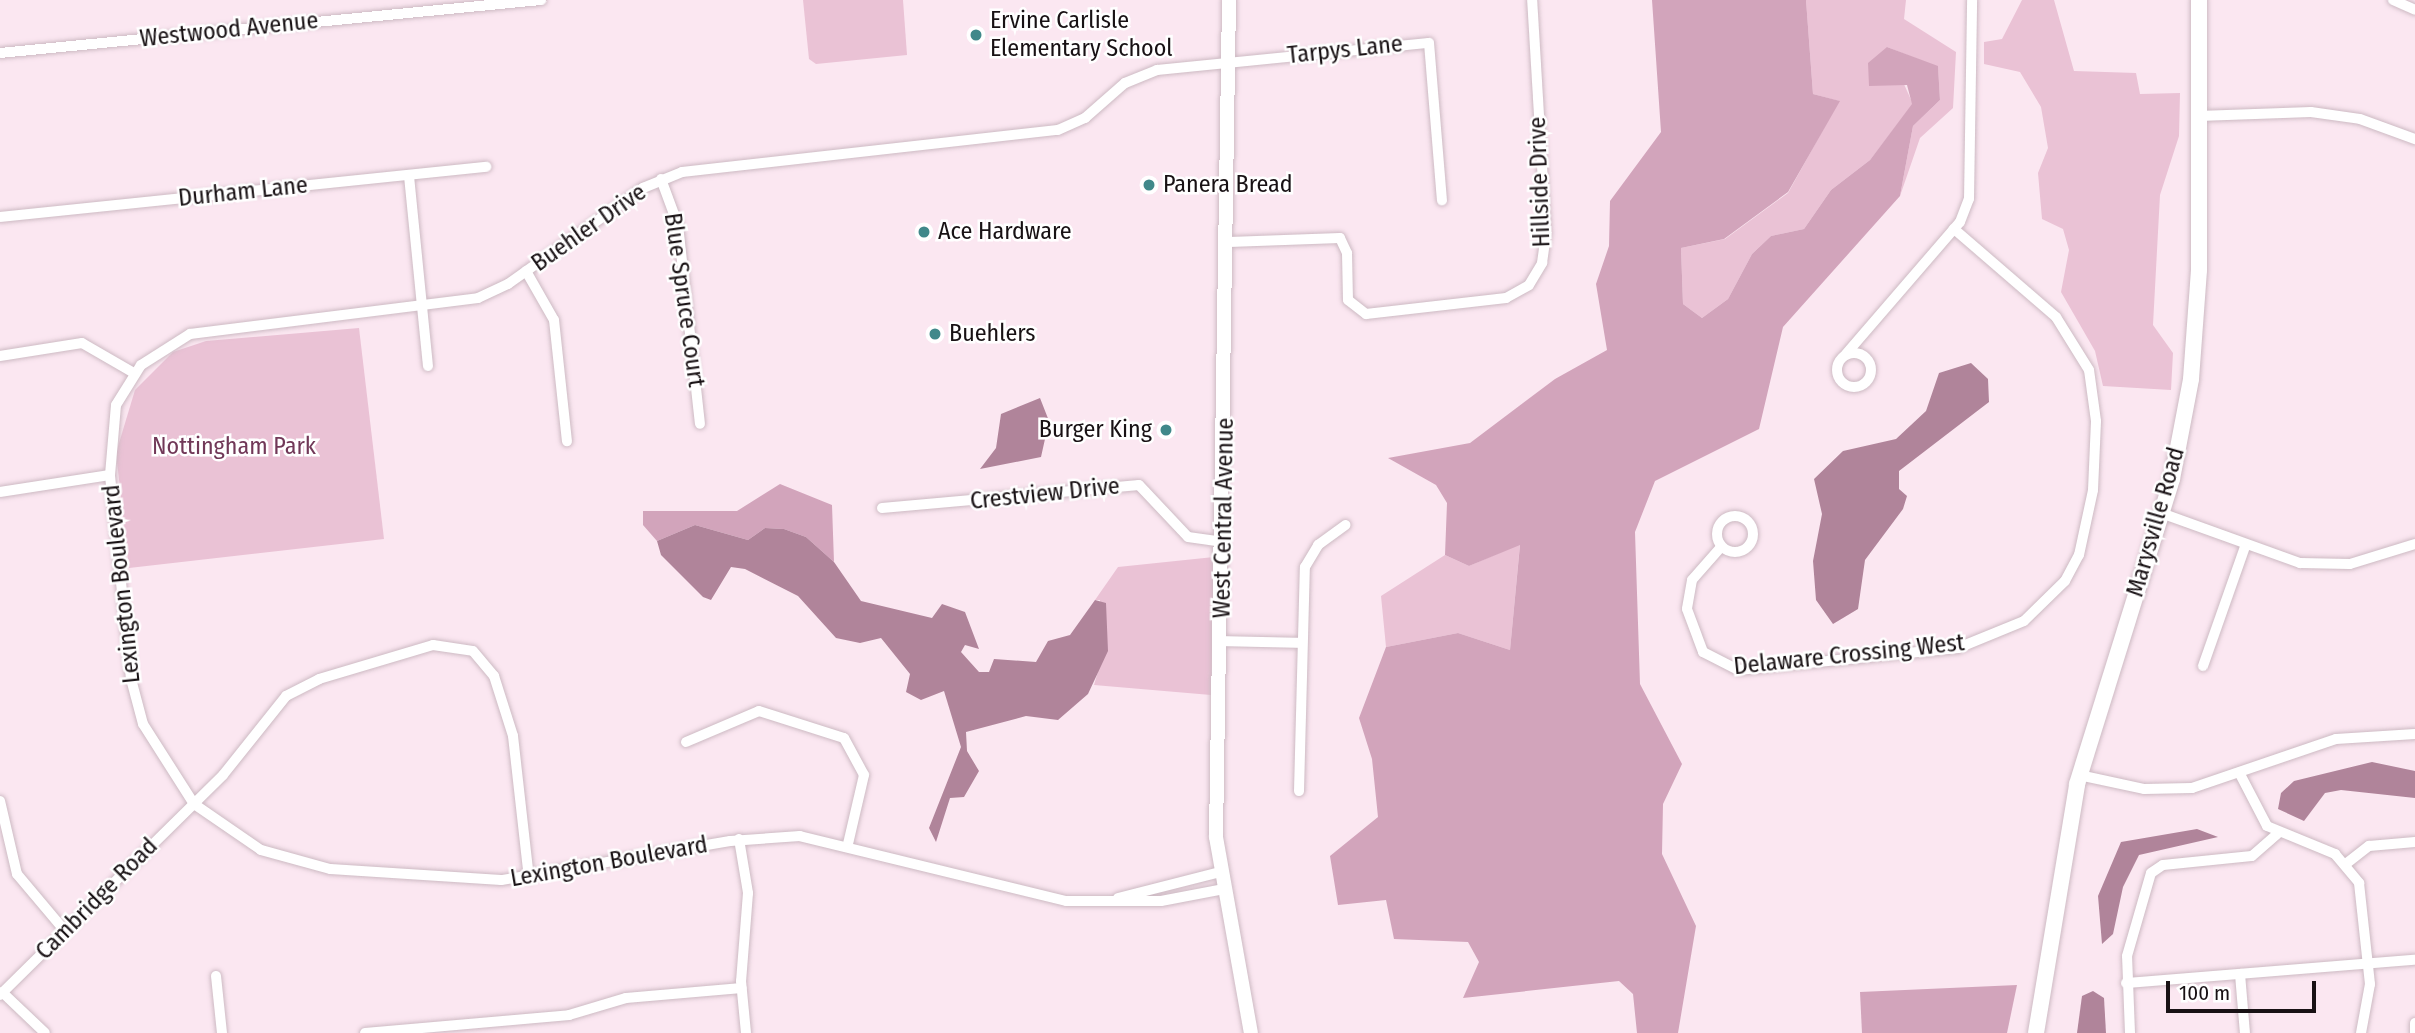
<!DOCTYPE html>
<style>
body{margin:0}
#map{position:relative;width:2415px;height:1033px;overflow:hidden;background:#fbe7f1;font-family:"Fira Sans Condensed",sans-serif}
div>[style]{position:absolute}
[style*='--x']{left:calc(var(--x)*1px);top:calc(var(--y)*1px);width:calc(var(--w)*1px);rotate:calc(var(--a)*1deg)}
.green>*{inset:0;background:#eac2d5}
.forest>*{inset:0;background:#d2a4bb}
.water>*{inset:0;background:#b0849a}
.roads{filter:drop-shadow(0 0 2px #cdbac3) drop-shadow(0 0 2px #cdbac3)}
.minor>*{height:10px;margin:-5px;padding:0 5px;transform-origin:5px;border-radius:5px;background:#fff}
.minor>.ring{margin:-5px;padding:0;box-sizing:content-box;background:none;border:10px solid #fff;border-radius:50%}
.major>*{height:14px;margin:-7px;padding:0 7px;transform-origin:7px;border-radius:7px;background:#fff}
.highway>*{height:16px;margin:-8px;padding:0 8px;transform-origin:8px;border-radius:8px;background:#fff}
.dots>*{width:19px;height:19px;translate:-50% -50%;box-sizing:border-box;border:4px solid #fff;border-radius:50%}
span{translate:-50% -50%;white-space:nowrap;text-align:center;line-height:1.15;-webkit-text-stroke:5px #fff;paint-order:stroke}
.poi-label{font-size:24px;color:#181114}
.left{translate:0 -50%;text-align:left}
.right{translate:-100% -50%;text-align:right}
.street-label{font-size:24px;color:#181114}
.park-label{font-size:24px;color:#713858}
.scale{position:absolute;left:2166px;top:981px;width:150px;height:32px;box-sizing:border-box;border:4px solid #181114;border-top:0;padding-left:9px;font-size:21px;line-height:24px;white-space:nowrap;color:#181114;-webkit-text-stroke:5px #fff;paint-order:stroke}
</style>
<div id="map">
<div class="green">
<div style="clip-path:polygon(803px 0,903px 0,907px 55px,816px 64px,809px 59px)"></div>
<div style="clip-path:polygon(1806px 0,1906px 0,1904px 19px,1956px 52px,1953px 108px,1920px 138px,1900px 196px,1913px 126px,1940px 100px,1938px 67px,1887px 47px,1913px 104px,1870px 160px,1831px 190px,1804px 229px,1771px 236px,1752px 254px,1728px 299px,1702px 318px,1683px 304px,1681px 248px,1725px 239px,1788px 193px,1839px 101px,1813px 94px)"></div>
<div style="clip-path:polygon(2022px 0,2054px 0,2074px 71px,2136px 73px,2140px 94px,2180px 93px,2179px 136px,2160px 195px,2153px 325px,2173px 353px,2171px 390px,2103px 386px,2095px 351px,2061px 292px,2069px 250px,2063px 229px,2042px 219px,2038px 173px,2048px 148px,2041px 107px,2020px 72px,1984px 64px,1984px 42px,2002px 39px)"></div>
<div style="clip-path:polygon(359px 328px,384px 539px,129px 568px,116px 453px,135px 390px,173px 352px,206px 341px)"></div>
<div style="clip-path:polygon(1520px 544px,1510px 650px,1458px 633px,1386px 647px,1381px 596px,1445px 555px,1469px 566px)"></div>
<div style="clip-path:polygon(1214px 557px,1211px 695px,1094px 685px,1102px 658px,1100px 600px,1095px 600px,1118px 567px)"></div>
</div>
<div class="forest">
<div style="clip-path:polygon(1652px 0,1806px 0,1813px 94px,1840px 101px,1788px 192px,1724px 239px,1681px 248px,1683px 304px,1702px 318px,1728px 299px,1752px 254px,1771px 236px,1804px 229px,1831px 190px,1870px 160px,1912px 104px,1907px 85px,1869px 86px,1868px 63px,1887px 47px,1938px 66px,1940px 100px,1913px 126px,1900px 196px,1783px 327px,1759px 429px,1655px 481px,1635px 532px,1640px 684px,1682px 764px,1663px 804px,1662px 854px,1696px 926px,1678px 1033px,1637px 1033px,1633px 994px,1619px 981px,1463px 998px,1479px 962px,1468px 942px,1394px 939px,1386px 900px,1338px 905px,1330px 856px,1378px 817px,1372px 759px,1359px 718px,1386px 647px,1458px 633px,1510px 650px,1520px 545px,1469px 566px,1445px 555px,1447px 503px,1436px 485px,1388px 458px,1470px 443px,1555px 379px,1607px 350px,1596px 284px,1609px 246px,1610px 201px,1661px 132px)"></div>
<div style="clip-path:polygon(780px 484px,832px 505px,834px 562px,806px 537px,784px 529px,765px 528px,748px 540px,695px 525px,657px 541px,643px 525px,643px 511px,737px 511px)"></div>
<div style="clip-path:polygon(2017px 985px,2007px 1033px,1862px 1033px,1860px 992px)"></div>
</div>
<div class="water">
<div style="clip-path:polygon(1971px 363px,1988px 379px,1989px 402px,1899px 471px,1899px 489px,1907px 496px,1903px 509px,1865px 560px,1858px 609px,1833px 624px,1816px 600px,1813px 561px,1822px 514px,1814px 479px,1843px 451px,1896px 439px,1926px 411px,1939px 373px)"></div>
<div style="clip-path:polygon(1040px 398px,1049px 421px,1041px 457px,980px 469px,996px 448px,1001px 414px)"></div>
<div style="clip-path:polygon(695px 525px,748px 540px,765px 528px,784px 529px,806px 537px,834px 562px,861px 601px,932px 618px,942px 604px,965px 612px,979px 649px,965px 645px,961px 652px,979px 672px,989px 672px,994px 659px,1036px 662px,1048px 641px,1070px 635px,1095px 600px,1106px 603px,1108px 651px,1088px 694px,1058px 720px,1026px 716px,966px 732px,967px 751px,979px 771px,964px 797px,950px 798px,936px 842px,929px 828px,961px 747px,944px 691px,921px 700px,906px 692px,910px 674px,881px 638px,860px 643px,836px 638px,798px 596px,745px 569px,731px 567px,711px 600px,703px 597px,661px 555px,657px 541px)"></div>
<div style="clip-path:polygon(2372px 762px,2415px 771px,2415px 798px,2341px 790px,2325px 793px,2304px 821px,2278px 809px,2281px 793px,2294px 781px)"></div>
<div style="clip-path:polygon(2197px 829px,2218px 837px,2139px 855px,2123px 887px,2113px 934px,2102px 944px,2098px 896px,2121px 842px)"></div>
<div style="clip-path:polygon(2093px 991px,2104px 998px,2106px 1033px,2077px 1033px,2082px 996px)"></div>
</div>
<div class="roads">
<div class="minor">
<div style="--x:2393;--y:0;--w:24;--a:24"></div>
<div style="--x:0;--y:53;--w:544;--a:-5.6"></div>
<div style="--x:2199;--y:116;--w:112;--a:-2"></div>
<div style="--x:2311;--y:112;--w:49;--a:8.1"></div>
<div style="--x:2360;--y:119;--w:59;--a:20"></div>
<div style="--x:409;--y:176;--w:191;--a:84.3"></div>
<div style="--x:661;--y:179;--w:49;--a:69.7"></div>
<div style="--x:678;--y:225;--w:200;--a:83.7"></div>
<div style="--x:0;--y:217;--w:489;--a:-5.9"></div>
<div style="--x:1229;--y:242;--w:111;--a:-2.1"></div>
<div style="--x:1340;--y:238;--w:17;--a:65"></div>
<div style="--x:1347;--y:253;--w:47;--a:88.8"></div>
<div style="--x:1348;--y:300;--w:23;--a:38"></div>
<div style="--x:1366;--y:314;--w:141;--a:-6.5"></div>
<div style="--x:1506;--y:298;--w:26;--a:-29"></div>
<div style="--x:1529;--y:285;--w:26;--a:-59"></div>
<div style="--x:1542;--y:263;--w:30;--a:-82"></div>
<div style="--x:1546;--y:233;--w:233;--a:-93.4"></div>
<div style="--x:526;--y:271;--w:56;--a:60.3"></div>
<div style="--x:554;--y:320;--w:122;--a:83.9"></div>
<div class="ring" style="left:1837px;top:353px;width:24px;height:24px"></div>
<div style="--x:1846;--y:354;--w:174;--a:-49.2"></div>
<div style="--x:1960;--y:222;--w:25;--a:-69"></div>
<div style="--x:1969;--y:199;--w:199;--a:-89.1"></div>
<div style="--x:0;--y:356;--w:83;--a:-9"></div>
<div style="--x:82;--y:343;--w:60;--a:30"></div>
<div style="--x:0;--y:492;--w:111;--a:-8.8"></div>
<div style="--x:882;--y:508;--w:258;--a:-5.1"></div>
<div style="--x:1139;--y:485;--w:71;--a:46.7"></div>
<div style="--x:1188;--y:537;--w:36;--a:8"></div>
<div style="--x:2161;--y:513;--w:148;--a:19.8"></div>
<div style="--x:2300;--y:563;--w:50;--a:1.1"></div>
<div style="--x:2350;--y:564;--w:68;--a:-17.1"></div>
<div class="ring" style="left:1717px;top:516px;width:26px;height:26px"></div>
<div style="--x:1721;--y:547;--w:44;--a:131.3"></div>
<div style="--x:1692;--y:580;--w:29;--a:100"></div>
<div style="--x:1687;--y:609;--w:46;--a:69.6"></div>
<div style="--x:1703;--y:652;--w:39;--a:27"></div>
<div style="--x:1738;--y:670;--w:221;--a:-5.7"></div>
<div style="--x:1958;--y:648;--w:71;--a:-22.2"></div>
<div style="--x:2024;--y:621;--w:57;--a:-44.3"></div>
<div style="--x:2065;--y:581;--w:30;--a:-62"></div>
<div style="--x:2079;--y:555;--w:66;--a:-77.8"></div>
<div style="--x:2093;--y:490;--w:69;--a:-87.5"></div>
<div style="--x:2096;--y:421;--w:51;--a:-97.8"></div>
<div style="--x:2089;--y:370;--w:62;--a:-121.9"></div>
<div style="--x:2056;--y:317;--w:135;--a:-139.2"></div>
<div style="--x:1222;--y:641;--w:80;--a:1.4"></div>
<div style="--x:2203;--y:666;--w:126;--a:-70.6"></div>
<div style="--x:686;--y:742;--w:79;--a:-23"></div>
<div style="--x:759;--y:711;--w:89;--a:17.6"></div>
<div style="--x:844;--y:738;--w:42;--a:61.6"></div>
<div style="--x:864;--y:775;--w:71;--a:103.1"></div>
<div style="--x:2079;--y:775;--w:66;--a:12.2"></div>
<div style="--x:2144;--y:789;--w:48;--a:-1.2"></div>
<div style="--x:2192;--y:788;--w:152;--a:-18.8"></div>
<div style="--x:2336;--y:739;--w:79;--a:-3.6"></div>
<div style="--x:2241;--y:776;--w:56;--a:62.5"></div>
<div style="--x:2267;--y:826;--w:74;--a:22.4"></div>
<div style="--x:2335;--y:854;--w:38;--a:50"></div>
<div style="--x:2359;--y:883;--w:102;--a:83.8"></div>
<div style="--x:2370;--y:984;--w:50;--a:100.4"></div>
<div style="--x:1299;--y:791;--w:224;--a:-88.5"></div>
<div style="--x:1305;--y:567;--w:26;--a:-59"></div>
<div style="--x:1318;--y:545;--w:34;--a:-36"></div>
<div style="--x:0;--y:801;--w:75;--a:76.9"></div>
<div style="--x:17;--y:874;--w:75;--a:49.9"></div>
<div style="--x:739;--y:839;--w:55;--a:80.5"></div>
<div style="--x:748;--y:893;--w:88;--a:94.5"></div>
<div style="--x:741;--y:981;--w:52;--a:84.5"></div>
<div style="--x:2347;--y:863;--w:28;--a:-38"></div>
<div style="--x:2369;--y:846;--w:46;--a:-5"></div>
<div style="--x:1224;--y:889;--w:64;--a:169.2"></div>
<div style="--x:1161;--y:901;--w:95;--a:180"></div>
<div style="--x:1066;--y:901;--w:274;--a:-166.3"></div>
<div style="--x:800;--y:836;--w:70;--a:175.9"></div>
<div style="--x:730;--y:841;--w:232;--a:170.3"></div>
<div style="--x:501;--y:880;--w:171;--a:-176.3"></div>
<div style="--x:330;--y:869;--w:72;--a:-164.6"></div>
<div style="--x:261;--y:850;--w:81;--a:-145.5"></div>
<div style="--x:194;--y:804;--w:95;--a:-122.5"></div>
<div style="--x:143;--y:724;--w:47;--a:-104.9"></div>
<div style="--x:131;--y:679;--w:205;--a:-95.9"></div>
<div style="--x:110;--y:475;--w:70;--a:-85.1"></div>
<div style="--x:116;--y:405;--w:47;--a:-58"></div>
<div style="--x:141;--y:365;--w:58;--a:-32.3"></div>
<div style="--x:190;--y:334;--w:290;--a:-7.1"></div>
<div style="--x:478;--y:298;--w:33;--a:-25"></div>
<div style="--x:508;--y:284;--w:166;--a:-35.4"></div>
<div style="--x:643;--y:188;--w:42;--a:-22.3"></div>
<div style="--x:682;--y:172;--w:378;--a:-6.4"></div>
<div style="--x:1058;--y:130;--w:30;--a:-24"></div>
<div style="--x:1085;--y:118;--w:53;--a:-41.2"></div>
<div style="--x:1125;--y:83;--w:35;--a:-22"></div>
<div style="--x:1157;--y:70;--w:273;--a:-5.7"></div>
<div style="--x:1429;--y:43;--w:158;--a:85.3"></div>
<div style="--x:1118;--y:898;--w:105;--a:-14.3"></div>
<div style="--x:2240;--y:974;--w:59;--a:85.2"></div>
<div style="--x:216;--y:976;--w:57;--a:84"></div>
<div style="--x:2126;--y:983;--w:290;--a:-4.6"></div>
<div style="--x:2;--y:992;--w:59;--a:43.6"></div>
<div style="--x:0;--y:995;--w:313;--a:-44.6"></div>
<div style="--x:223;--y:775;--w:101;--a:-51.4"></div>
<div style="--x:286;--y:696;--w:37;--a:-27"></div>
<div style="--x:319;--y:679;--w:119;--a:-16.6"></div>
<div style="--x:433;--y:645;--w:40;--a:8.5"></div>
<div style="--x:473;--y:651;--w:33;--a:50"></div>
<div style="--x:494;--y:676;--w:63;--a:72.4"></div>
<div style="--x:513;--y:736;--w:143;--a:83.6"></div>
<div style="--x:365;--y:1033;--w:205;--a:-5"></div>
<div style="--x:569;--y:1015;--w:59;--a:-16.6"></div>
<div style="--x:626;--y:998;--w:116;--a:-4.9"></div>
<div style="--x:2130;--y:1033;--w:77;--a:-92.2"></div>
<div style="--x:2127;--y:956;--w:86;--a:-73.9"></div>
<div style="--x:2151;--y:873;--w:14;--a:-34"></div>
<div style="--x:2163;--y:865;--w:89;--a:-5.8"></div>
<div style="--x:2252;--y:856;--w:33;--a:-41"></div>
<div style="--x:2415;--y:1033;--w:10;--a:-90"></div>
</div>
<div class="major">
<div style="--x:1229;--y:0;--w:837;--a:90.89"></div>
<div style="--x:1216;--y:837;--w:199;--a:79.9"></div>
</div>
<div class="highway">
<div style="--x:2036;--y:1033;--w:252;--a:-80.6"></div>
<div style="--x:2077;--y:784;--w:319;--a:-72.7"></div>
<div style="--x:2172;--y:479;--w:102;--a:-79.2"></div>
<div style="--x:2191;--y:379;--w:109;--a:-85.8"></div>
<div style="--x:2199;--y:270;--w:270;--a:-90"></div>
</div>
</div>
<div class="dots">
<div style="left:976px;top:35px;background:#40888a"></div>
<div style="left:1149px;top:185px;background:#40888a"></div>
<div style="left:924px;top:232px;background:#40888a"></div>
<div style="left:935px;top:334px;background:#40888a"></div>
<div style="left:1166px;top:430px;background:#40888a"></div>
</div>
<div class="poi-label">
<span class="left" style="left:990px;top:35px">Ervine Carlisle<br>Elementary School</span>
<span class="left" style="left:1163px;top:185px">Panera Bread</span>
<span class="left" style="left:938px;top:232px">Ace Hardware</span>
<span class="left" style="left:949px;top:334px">Buehlers</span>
<span class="right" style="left:1152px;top:430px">Burger King</span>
</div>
<div class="street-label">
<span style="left:229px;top:30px;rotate:-6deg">Westwood Avenue</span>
<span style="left:1345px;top:50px;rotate:-6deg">Tarpys Lane</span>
<span style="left:1540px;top:182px;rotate:-92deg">Hillside Drive</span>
<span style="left:243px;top:192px;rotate:-6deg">Durham Lane</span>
<span style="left:589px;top:228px;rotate:-35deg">Buehler Drive</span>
<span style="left:684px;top:300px;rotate:82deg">Blue Spruce Court</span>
<span style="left:1045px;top:494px;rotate:-6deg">Crestview Drive</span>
<span style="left:1224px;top:518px;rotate:-89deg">West Central Avenue</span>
<span style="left:2156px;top:522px;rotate:-74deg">Marysville Road</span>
<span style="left:122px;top:584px;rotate:-96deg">Lexington Boulevard</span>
<span style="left:1849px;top:655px;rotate:-6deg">Delaware Crossing West</span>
<span style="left:609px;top:862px;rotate:-10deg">Lexington Boulevard</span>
<span style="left:97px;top:899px;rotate:-45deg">Cambridge Road</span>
</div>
<div class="park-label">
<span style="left:234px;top:447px">Nottingham Park</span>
</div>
<div class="scale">100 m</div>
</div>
